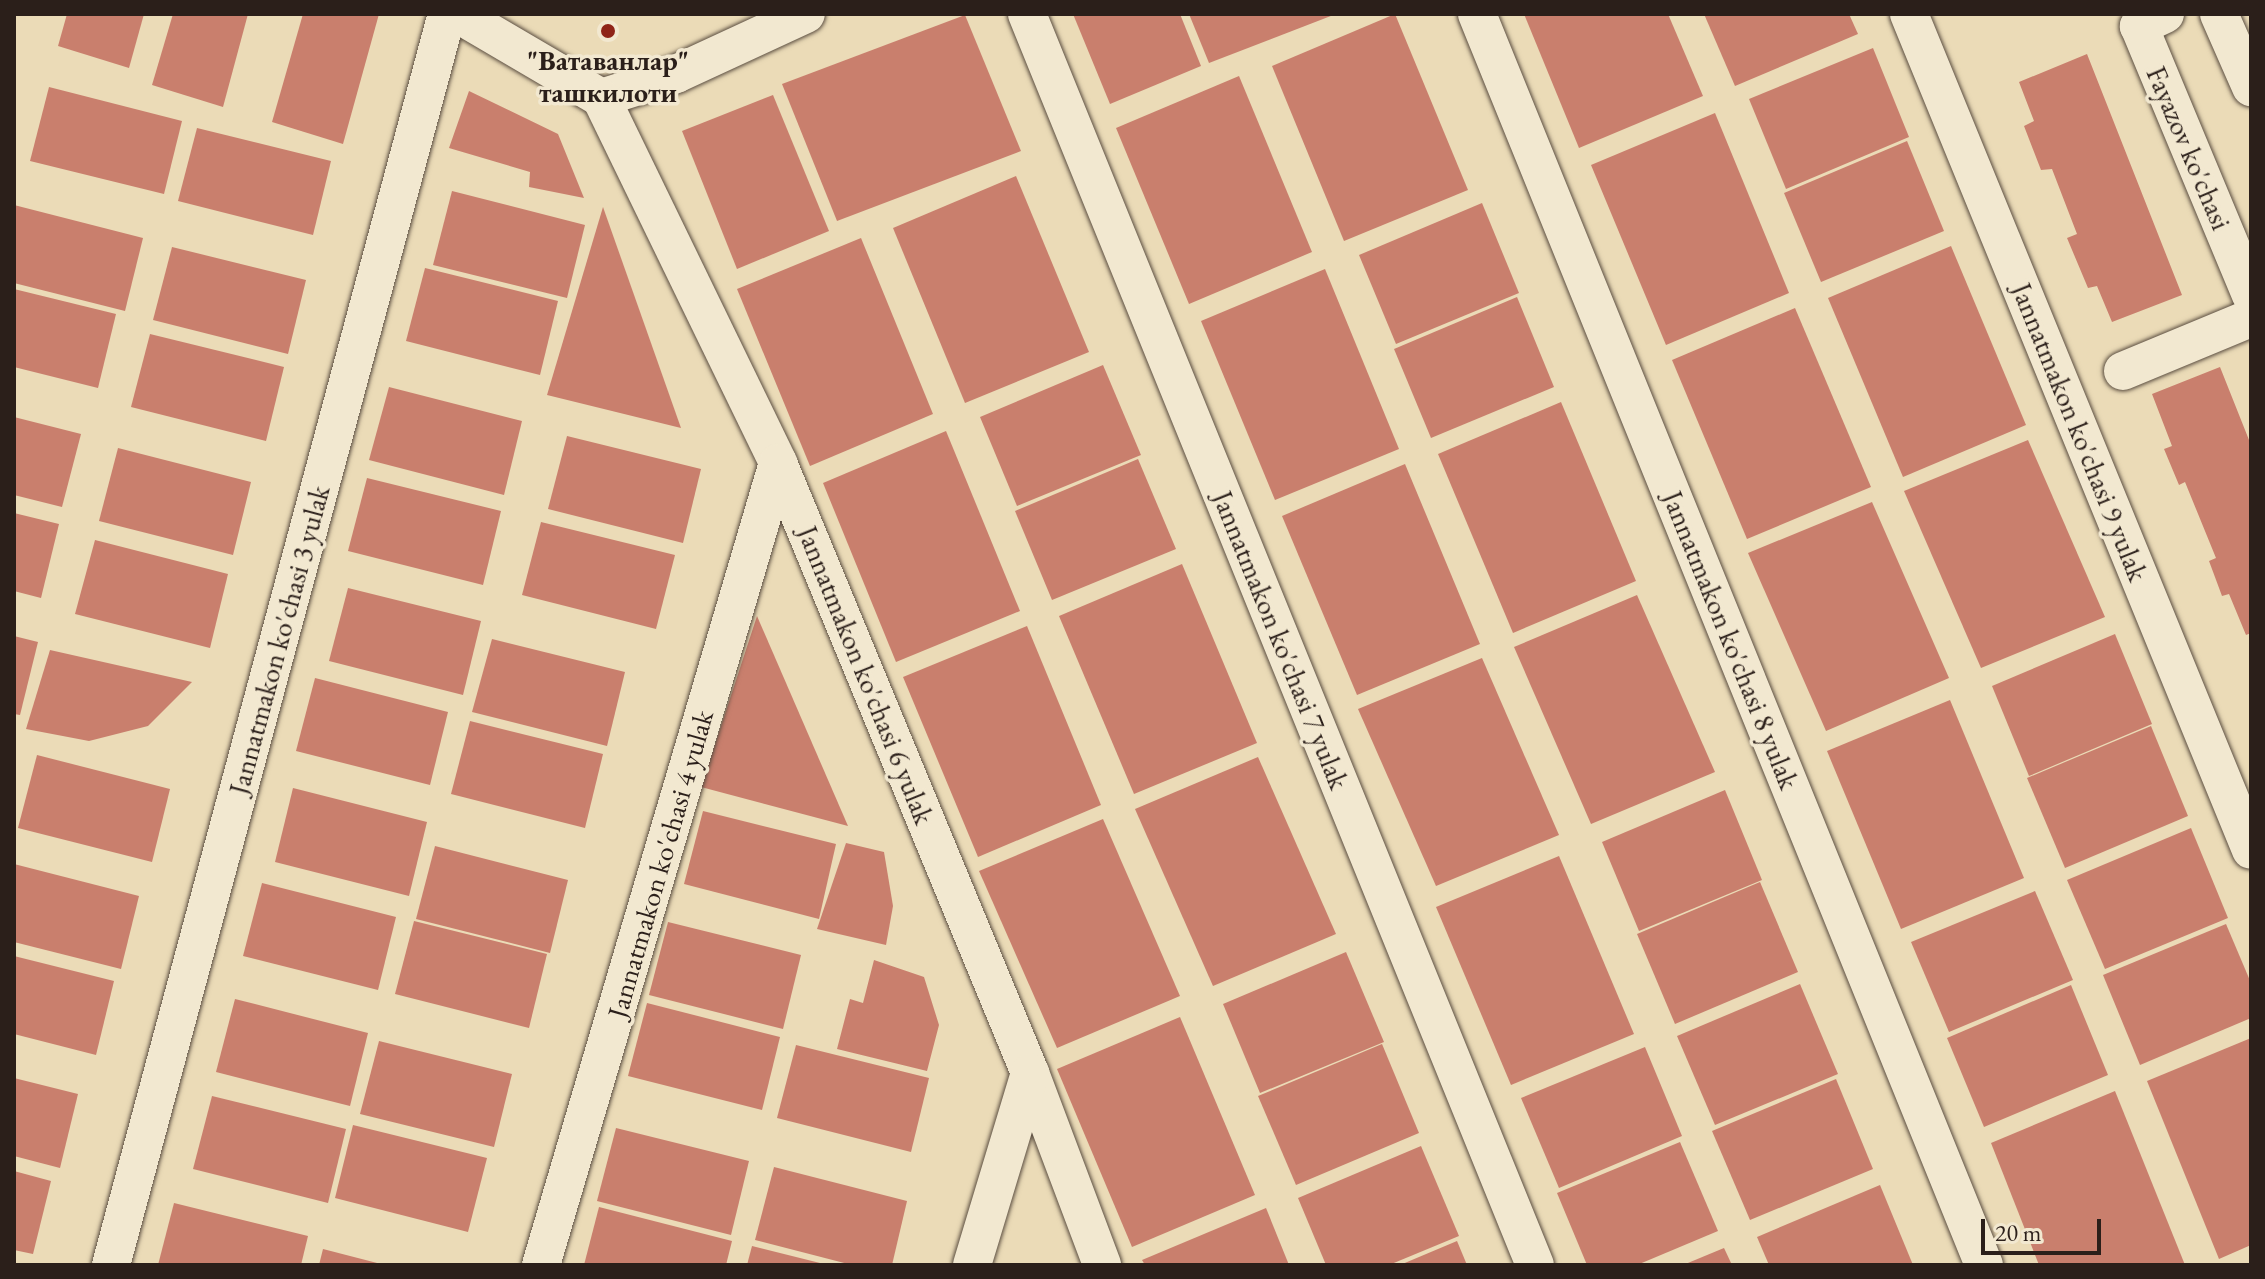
<!DOCTYPE html>
<meta charset="utf-8">
<style>
body{margin:0}
#map{position:relative;width:2265px;height:1279px;overflow:hidden;background:#ebdbb7;font-family:"EB Garamond",serif}
div>[style]{position:absolute}
[style*='--x']{left:calc(var(--x)*1px);top:calc(var(--y)*1px);width:calc(var(--w)*1px);rotate:calc(var(--a)*1deg)}
.building>*{inset:0;background:#c97f6d}
.roads{filter:drop-shadow(0 0 2px #5b4e41) drop-shadow(0 0 2px #5b4e41)}
.minor>*{height:38px;margin:-19px;padding:0 19px;transform-origin:19px;border-radius:19px;background:#f2e8d0}
.dots>*{width:22px;height:22px;translate:-50% -50%;box-sizing:border-box;border:4px solid #f2e8d0;border-radius:50%}
span{translate:-50% -50%;white-space:nowrap;text-align:center;line-height:1.15;-webkit-text-stroke:7px #f2e8d0;paint-order:stroke}
.poi-label{font-size:28px;color:#2b1f1a;font-weight:700}
.street-label{font-size:28px;color:#2b1f1a}
.frame{position:absolute;inset:0;border:16px solid #2b1f1a;pointer-events:none}
.scale{position:absolute;left:1981px;top:1219px;width:120px;height:36px;box-sizing:border-box;border:4px solid #2b1f1a;border-top:0;padding-left:10px;font-size:24px;line-height:28px;white-space:nowrap;color:#2b1f1a;-webkit-text-stroke:6px #f2e8d0;paint-order:stroke}
</style>
<div id="map">
<div class="building">
<div style="clip-path:polygon(67px 14px,144px 14px,129px 68px,58px 46px)"></div>
<div style="clip-path:polygon(173px 14px,248px 14px,223px 107px,152px 85px)"></div>
<div style="clip-path:polygon(303px 14px,379px 14px,343px 144px,272px 122px)"></div>
<div style="clip-path:polygon(1073px 14px,1180px 14px,1201px 66px,1110px 104px)"></div>
<div style="clip-path:polygon(1189px 14px,1336px 14px,1209px 63px)"></div>
<div style="clip-path:polygon(1395px 14px,1468px 190px,1344px 241px,1272px 66px)"></div>
<div style="clip-path:polygon(1524px 14px,1668px 14px,1703px 96px,1579px 148px)"></div>
<div style="clip-path:polygon(1704px 14px,1849px 14px,1858px 34px,1735px 86px)"></div>
<div style="clip-path:polygon(965px 15px,1021px 151px,837px 221px,782px 84px)"></div>
<div style="clip-path:polygon(1873px 48px,1909px 137px,1786px 189px,1749px 99px)"></div>
<div style="clip-path:polygon(2087px 54px,2182px 295px,2112px 322px,2097px 286px,2088px 288px,2067px 238px,2077px 234px,2052px 169px,2041px 170px,2024px 126px,2034px 121px,2019px 82px)"></div>
<div style="clip-path:polygon(1239px 76px,1312px 252px,1189px 304px,1116px 128px)"></div>
<div style="clip-path:polygon(49px 87px,182px 121px,164px 194px,30px 161px)"></div>
<div style="clip-path:polygon(469px 91px,558px 134px,584px 198px,529px 187px,530px 172px,449px 148px)"></div>
<div style="clip-path:polygon(773px 95px,829px 231px,737px 269px,682px 131px)"></div>
<div style="clip-path:polygon(1715px 113px,1789px 293px,1666px 345px,1591px 165px)"></div>
<div style="clip-path:polygon(197px 128px,331px 161px,313px 235px,178px 201px)"></div>
<div style="clip-path:polygon(1907px 141px,1944px 231px,1821px 282px,1784px 193px)"></div>
<div style="clip-path:polygon(1016px 176px,1089px 352px,965px 403px,893px 228px)"></div>
<div style="clip-path:polygon(452px 191px,585px 225px,567px 298px,433px 265px)"></div>
<div style="clip-path:polygon(1482px 203px,1519px 293px,1396px 344px,1359px 255px)"></div>
<div style="clip-path:polygon(14px 205px,143px 238px,125px 311px,14px 283px)"></div>
<div style="clip-path:polygon(603px 207px,681px 428px,547px 395px)"></div>
<div style="clip-path:polygon(861px 238px,933px 414px,810px 466px,737px 289px)"></div>
<div style="clip-path:polygon(1951px 246px,2026px 425px,1903px 477px,1828px 298px)"></div>
<div style="clip-path:polygon(172px 247px,306px 280px,288px 354px,153px 320px)"></div>
<div style="clip-path:polygon(425px 268px,558px 301px,540px 375px,406px 341px)"></div>
<div style="clip-path:polygon(1325px 269px,1399px 449px,1275px 500px,1201px 321px)"></div>
<div style="clip-path:polygon(14px 289px,116px 314px,98px 388px,14px 367px)"></div>
<div style="clip-path:polygon(1517px 297px,1554px 387px,1431px 438px,1394px 349px)"></div>
<div style="clip-path:polygon(1795px 308px,1871px 487px,1747px 539px,1672px 360px)"></div>
<div style="clip-path:polygon(150px 334px,284px 367px,266px 441px,131px 407px)"></div>
<div style="clip-path:polygon(1103px 365px,1141px 455px,1017px 506px,980px 417px)"></div>
<div style="clip-path:polygon(2220px 367px,2251px 445px,2251px 633px,2246px 635px,2229px 594px,2222px 596px,2209px 561px,2216px 558px,2185px 482px,2179px 485px,2164px 449px,2172px 446px,2152px 394px)"></div>
<div style="clip-path:polygon(389px 387px,522px 421px,504px 495px,369px 460px)"></div>
<div style="clip-path:polygon(1561px 402px,1636px 581px,1513px 633px,1438px 454px)"></div>
<div style="clip-path:polygon(14px 417px,81px 434px,62px 507px,14px 495px)"></div>
<div style="clip-path:polygon(946px 431px,1020px 611px,896px 662px,823px 483px)"></div>
<div style="clip-path:polygon(567px 436px,701px 469px,683px 543px,548px 509px)"></div>
<div style="clip-path:polygon(2028px 440px,2105px 617px,1981px 668px,1904px 491px)"></div>
<div style="clip-path:polygon(118px 448px,251px 482px,233px 555px,99px 521px)"></div>
<div style="clip-path:polygon(1138px 459px,1176px 549px,1052px 600px,1015px 511px)"></div>
<div style="clip-path:polygon(1405px 464px,1480px 644px,1357px 695px,1282px 516px)"></div>
<div style="clip-path:polygon(367px 478px,501px 511px,483px 585px,348px 551px)"></div>
<div style="clip-path:polygon(1872px 502px,1949px 678px,1826px 731px,1748px 553px)"></div>
<div style="clip-path:polygon(14px 513px,59px 524px,41px 598px,14px 591px)"></div>
<div style="clip-path:polygon(541px 522px,675px 555px,656px 629px,522px 595px)"></div>
<div style="clip-path:polygon(95px 540px,228px 574px,210px 648px,75px 614px)"></div>
<div style="clip-path:polygon(1182px 564px,1257px 743px,1134px 794px,1059px 616px)"></div>
<div style="clip-path:polygon(348px 588px,481px 621px,463px 695px,329px 661px)"></div>
<div style="clip-path:polygon(1637px 595px,1715px 772px,1591px 824px,1514px 647px)"></div>
<div style="clip-path:polygon(757px 616px,848px 826px,701px 787px)"></div>
<div style="clip-path:polygon(1027px 626px,1101px 805px,978px 857px,903px 677px)"></div>
<div style="clip-path:polygon(2115px 634px,2152px 724px,2029px 776px,1992px 686px)"></div>
<div style="clip-path:polygon(14px 636px,38px 642px,20px 715px,14px 714px)"></div>
<div style="clip-path:polygon(492px 639px,625px 672px,607px 746px,472px 712px)"></div>
<div style="clip-path:polygon(50px 650px,192px 682px,148px 726px,89px 741px,26px 729px)"></div>
<div style="clip-path:polygon(1482px 658px,1559px 835px,1436px 886px,1358px 709px)"></div>
<div style="clip-path:polygon(315px 678px,448px 712px,430px 785px,296px 751px)"></div>
<div style="clip-path:polygon(1950px 700px,2024px 878px,1901px 929px,1827px 751px)"></div>
<div style="clip-path:polygon(470px 721px,603px 754px,585px 828px,451px 794px)"></div>
<div style="clip-path:polygon(2151px 726px,2188px 816px,2065px 868px,2027px 778px)"></div>
<div style="clip-path:polygon(37px 755px,170px 789px,152px 862px,18px 828px)"></div>
<div style="clip-path:polygon(1258px 757px,1336px 934px,1213px 986px,1135px 809px)"></div>
<div style="clip-path:polygon(293px 788px,427px 822px,409px 896px,275px 862px)"></div>
<div style="clip-path:polygon(1725px 790px,1762px 880px,1639px 931px,1602px 842px)"></div>
<div style="clip-path:polygon(703px 811px,836px 844px,819px 919px,684px 884px)"></div>
<div style="clip-path:polygon(1103px 819px,1180px 996px,1057px 1048px,979px 871px)"></div>
<div style="clip-path:polygon(2191px 828px,2228px 918px,2105px 969px,2067px 880px)"></div>
<div style="clip-path:polygon(846px 843px,884px 852px,893px 906px,886px 945px,817px 929px)"></div>
<div style="clip-path:polygon(435px 846px,568px 880px,550px 953px,416px 919px)"></div>
<div style="clip-path:polygon(1559px 856px,1634px 1034px,1511px 1085px,1436px 907px)"></div>
<div style="clip-path:polygon(14px 864px,139px 896px,121px 969px,14px 942px)"></div>
<div style="clip-path:polygon(1760px 882px,1798px 972px,1675px 1024px,1637px 934px)"></div>
<div style="clip-path:polygon(262px 883px,396px 917px,378px 990px,243px 956px)"></div>
<div style="clip-path:polygon(2035px 891px,2073px 980px,1949px 1032px,1911px 942px)"></div>
<div style="clip-path:polygon(414px 921px,547px 954px,529px 1028px,395px 994px)"></div>
<div style="clip-path:polygon(668px 922px,801px 955px,783px 1029px,649px 995px)"></div>
<div style="clip-path:polygon(2226px 924px,2251px 983px,2251px 1018px,2140px 1065px,2103px 975px)"></div>
<div style="clip-path:polygon(1346px 952px,1384px 1042px,1260px 1093px,1223px 1004px)"></div>
<div style="clip-path:polygon(14px 956px,114px 981px,96px 1055px,14px 1034px)"></div>
<div style="clip-path:polygon(874px 960px,924px 977px,939px 1025px,927px 1071px,837px 1049px,850px 999px,863px 1003px)"></div>
<div style="clip-path:polygon(1800px 984px,1838px 1074px,1715px 1125px,1677px 1036px)"></div>
<div style="clip-path:polygon(2071px 985px,2108px 1075px,1984px 1127px,1947px 1038px)"></div>
<div style="clip-path:polygon(235px 999px,368px 1033px,350px 1106px,216px 1072px)"></div>
<div style="clip-path:polygon(647px 1003px,780px 1037px,762px 1110px,628px 1076px)"></div>
<div style="clip-path:polygon(1180px 1017px,1255px 1195px,1132px 1247px,1057px 1069px)"></div>
<div style="clip-path:polygon(2251px 1038px,2251px 1245px,2219px 1259px,2147px 1081px)"></div>
<div style="clip-path:polygon(379px 1041px,512px 1074px,494px 1147px,360px 1114px)"></div>
<div style="clip-path:polygon(1382px 1044px,1419px 1133px,1296px 1185px,1258px 1096px)"></div>
<div style="clip-path:polygon(796px 1045px,929px 1078px,911px 1152px,777px 1118px)"></div>
<div style="clip-path:polygon(1645px 1047px,1682px 1136px,1559px 1188px,1521px 1098px)"></div>
<div style="clip-path:polygon(14px 1078px,78px 1094px,60px 1168px,14px 1156px)"></div>
<div style="clip-path:polygon(1836px 1079px,1873px 1169px,1750px 1220px,1712px 1131px)"></div>
<div style="clip-path:polygon(2115px 1091px,2185px 1265px,2039px 1265px,1991px 1143px)"></div>
<div style="clip-path:polygon(212px 1096px,346px 1129px,328px 1203px,193px 1169px)"></div>
<div style="clip-path:polygon(353px 1125px,487px 1158px,468px 1232px,335px 1198px)"></div>
<div style="clip-path:polygon(616px 1128px,749px 1161px,731px 1235px,597px 1201px)"></div>
<div style="clip-path:polygon(1680px 1142px,1718px 1231px,1637px 1265px,1587px 1265px,1557px 1193px)"></div>
<div style="clip-path:polygon(1421px 1146px,1459px 1236px,1389px 1265px,1326px 1265px,1298px 1198px)"></div>
<div style="clip-path:polygon(774px 1167px,907px 1201px,892px 1265px,852px 1265px,755px 1240px)"></div>
<div style="clip-path:polygon(14px 1171px,51px 1181px,33px 1254px,14px 1250px)"></div>
<div style="clip-path:polygon(1880px 1185px,1913px 1265px,1769px 1265px,1757px 1237px)"></div>
<div style="clip-path:polygon(174px 1203px,308px 1236px,301px 1265px,158px 1265px)"></div>
<div style="clip-path:polygon(599px 1207px,732px 1241px,726px 1265px,584px 1265px)"></div>
<div style="clip-path:polygon(1266px 1208px,1289px 1265px,1145px 1265px,1142px 1260px)"></div>
<div style="clip-path:polygon(1457px 1241px,1467px 1265px,1400px 1265px)"></div>
<div style="clip-path:polygon(752px 1246px,824px 1264px,824px 1265px,747px 1265px)"></div>
<div style="clip-path:polygon(1724px 1248px,1732px 1265px,1683px 1265px)"></div>
<div style="clip-path:polygon(323px 1249px,381px 1264px,381px 1265px,319px 1265px)"></div>
</div>
<div class="roads">
<div class="minor">
<div style="--x:458;--y:14;--w:166;--a:30.4"></div>
<div style="--x:601;--y:98;--w:79;--a:-17.7"></div>
<div style="--x:676;--y:74;--w:143;--a:-24.8"></div>
<div style="--x:1027;--y:14;--w:1350;--a:67.9"></div>
<div style="--x:1477;--y:14;--w:1350;--a:67.94"></div>
<div style="--x:1909;--y:14;--w:903;--a:67.75"></div>
<div style="--x:2165;--y:14;--w:29;--a:155"></div>
<div style="--x:2139;--y:26;--w:291;--a:67.4"></div>
<div style="--x:2219;--y:14;--w:80;--a:66.3"></div>
<div style="--x:601;--y:98;--w:406;--a:64.1"></div>
<div style="--x:778;--y:463;--w:660;--a:67.55"></div>
<div style="--x:1030;--y:1073;--w:205;--a:69.4"></div>
<div style="--x:2123;--y:371;--w:139;--a:-22.5"></div>
<div style="--x:111;--y:1265;--w:1295;--a:-74.97"></div>
<div style="--x:541;--y:1265;--w:836;--a:-73.54"></div>
<div style="--x:972;--y:1265;--w:201;--a:-73.2"></div>
</div>
</div>
<div class="dots">
<div style="left:608px;top:31px;background:#8f2418"></div>
</div>
<div class="poi-label">
<span style="left:608px;top:76px">"Ватаванлар"<br>ташкилоти</span>
</div>
<div class="street-label">
<span style="left:2189px;top:148px;rotate:67deg">Fayazov ko'chasi</span>
<span style="left:2080px;top:432px;rotate:68deg">Jannatmakon ko'chasi 9 yulak</span>
<span style="left:279px;top:640px;rotate:-75deg">Jannatmakon ko'chasi 3 yulak</span>
<span style="left:1281px;top:640px;rotate:68deg">Jannatmakon ko'chasi 7 yulak</span>
<span style="left:1731px;top:640px;rotate:68deg">Jannatmakon ko'chasi 8 yulak</span>
<span style="left:866px;top:675px;rotate:68deg">Jannatmakon ko'chasi 6 yulak</span>
<span style="left:660px;top:864px;rotate:-74deg">Jannatmakon ko'chasi 4 yulak</span>
</div>
<div class="frame"></div>
<div class="scale">20 m</div>
</div>
